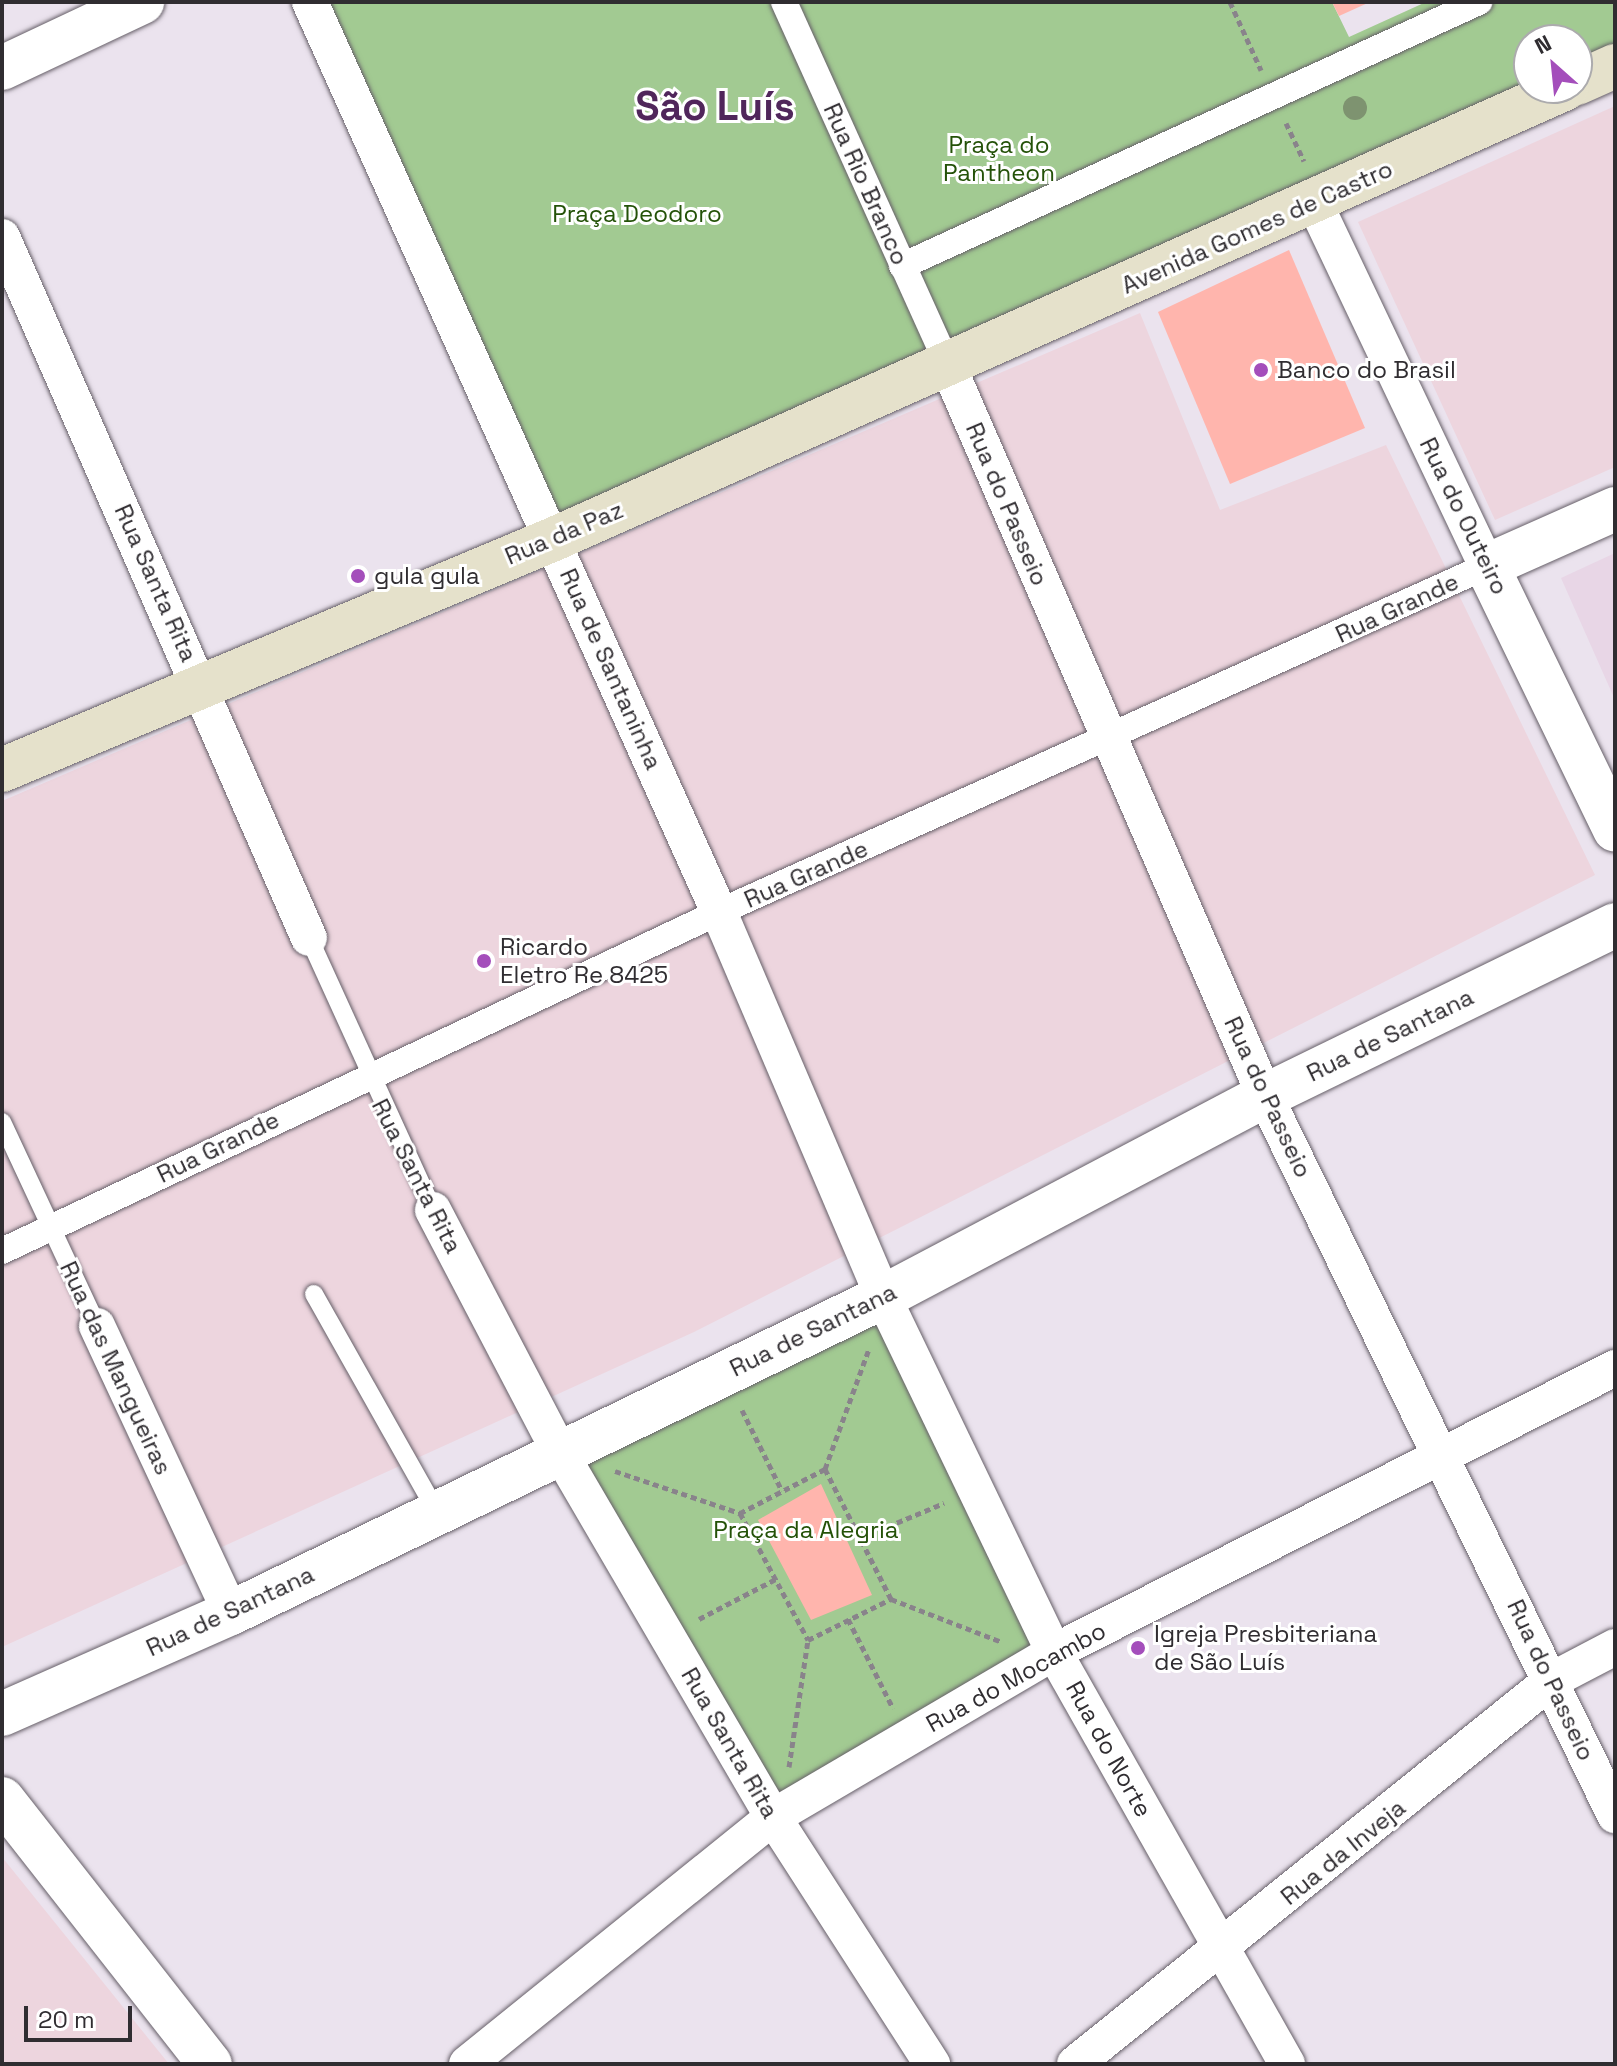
<!DOCTYPE html>
<meta charset="utf-8">
<style>
body{margin:0}
#map{position:relative;width:1617px;height:2066px;overflow:hidden;background:#ebe3ee;font-family:"Space Grotesk",sans-serif}
div>[style]{position:absolute}
[style*='--x']{left:calc(var(--x)*1px);top:calc(var(--y)*1px);width:calc(var(--w)*1px);rotate:calc(var(--a)*1deg)}
.commercial>*{inset:0;background:#edd5de}
.education>*{inset:0;background:#e8d6e6}
.green>*{inset:0;background:#a2ca92}
.building>*{inset:0;background:#ffb5ad}
.path>*{height:5px;margin-top:-2.5px;transform-origin:0;background:repeating-linear-gradient(90deg,#89838b 0 6px,transparent 0 10px)}
.roads{filter:drop-shadow(0 0 2px #665f68) drop-shadow(0 0 2px #665f68)}
.service>*{height:18px;margin:-9px;padding:0 9px;transform-origin:9px;border-radius:9px;background:#fff}
.pedestrian>*{height:26px;margin:-13px;padding:0 13px;transform-origin:13px;border-radius:13px;background:#fff}
.minor>*{height:36px;margin:-18px;padding:0 18px;transform-origin:18px;border-radius:18px;background:#fff}
.tertiary>*{height:44px;margin:-22px;padding:0 22px;transform-origin:22px;border-radius:22px;background:#fff}
.secondary>*{height:44px;margin:-22px;padding:0 22px;transform-origin:22px;border-radius:22px;background:#e5e1cb}
.trees>*{width:24px;height:24px;margin:-12px;border-radius:50%;background:#7e9370}
.dots>*{width:22px;height:22px;translate:-50% -50%;box-sizing:border-box;border:4px solid #fff;border-radius:50%}
span{translate:-50% -50%;white-space:nowrap;text-align:center;line-height:1.15;-webkit-text-stroke:6px #fff;paint-order:stroke}
.park-label{font-size:24px;color:#245208}
.street-label{font-size:24px;color:#302d31}
.poi-label{font-size:24px;color:#302d31}
.left{translate:0 -50%;text-align:left}
.town-label{font-size:40px;color:#50265b;font-weight:700}
.frame{position:absolute;inset:0;border:4px solid #302d31;pointer-events:none}
.north{position:absolute;left:1513px;top:24px;width:80px;height:80px;box-sizing:border-box;background:#fff;border:2px solid #acabad;border-radius:50%;rotate:333deg;font-size:22px;font-weight:700;line-height:32px;text-align:center;color:#302d31}
.north::after{content:'';display:block;margin:auto;width:28px;height:36px;background:#a44ebb;clip-path:polygon(50% 0,100% 100%,50% 72%,0 100%)}
.scale{position:absolute;left:24px;top:2006px;width:108px;height:36px;box-sizing:border-box;border:4px solid #302d31;border-top:0;padding-left:10px;font-size:24px;line-height:28px;white-space:nowrap;color:#302d31;-webkit-text-stroke:6px #fff;paint-order:stroke}
</style>
<div id="map">
<div class="commercial">
<div style="clip-path:polygon(1615px 106px,1615px 467px,1495px 520px,1358px 222px)"></div>
<div style="clip-path:polygon(1140px 313px,1220px 510px,1386px 445px,1595px 875px,694px 1332px,2px 1647px,2px 801px)"></div>
<div style="clip-path:polygon(2px 1857px,169px 2064px,2px 2064px)"></div>
</div>
<div class="education">
<div style="clip-path:polygon(1615px 553px,1615px 700px,1561px 578px)"></div>
</div>
<div class="green">
<div style="clip-path:polygon(325px 2px,1332px 2px,1349px 37px,1426px 2px,1615px 2px,1615px 57px,1577px 74px,1577px 40px,1529px 40px,1529px 88px,557px 516px)"></div>
<div style="clip-path:polygon(877px 1317px,1034px 1649px,780px 1795px,585px 1460px)"></div>
</div>
<div class="building">
<div style="clip-path:polygon(1332px 2px,1370px 2px,1339px 16px)"></div>
<div style="clip-path:polygon(1289px 250px,1365px 428px,1230px 484px,1158px 312px)"></div>
<div style="clip-path:polygon(821px 1484px,872px 1595px,811px 1620px,758px 1520px)"></div>
</div>
<div class="path">
<div style="--x:1230;--y:2;--w:75;--a:65.5"></div>
<div style="--x:1286;--y:123;--w:42;--a:64.7"></div>
<div style="--x:742;--y:1410;--w:90;--a:63.7"></div>
<div style="--x:825;--y:1469;--w:128;--a:-69.9"></div>
<div style="--x:615;--y:1471;--w:132;--a:18.6"></div>
<div style="--x:860;--y:1538;--w:91;--a:-22.6"></div>
<div style="--x:891;--y:1599;--w:119;--a:21.2"></div>
<div style="--x:699;--y:1619;--w:87;--a:-27.5"></div>
<div style="--x:848;--y:1619;--w:100;--a:63.2"></div>
<div style="--x:789;--y:1767;--w:128;--a:-81.5"></div>
<div style="--x:808;--y:1640;--w:93;--a:-26.3"></div>
<div style="--x:891;--y:1599;--w:146;--a:-116.9"></div>
<div style="--x:825;--y:1469;--w:96;--a:152.6"></div>
<div style="--x:740;--y:1513;--w:144;--a:61.8"></div>
</div>
<div class="roads">
<div class="service">
<div style="--x:309;--y:938;--w:299;--a:65.5"></div>
<div style="--x:2;--y:1122;--w:225;--a:65"></div>
<div style="--x:314;--y:1294;--w:250;--a:60.6"></div>
</div>
<div class="pedestrian">
<div style="--x:784;--y:2;--w:399;--a:65.7"></div>
<div style="--x:902;--y:266;--w:635;--a:-24.59"></div>
<div style="--x:2;--y:1251;--w:793;--a:-25.3"></div>
<div style="--x:719;--y:912;--w:842;--a:-24.25"></div>
</div>
<div class="minor">
<div style="--x:310;--y:2;--w:998;--a:65.8"></div>
<div style="--x:719;--y:912;--w:418;--a:66.9"></div>
<div style="--x:883;--y:1297;--w:394;--a:64.3"></div>
<div style="--x:1054;--y:1652;--w:473;--a:60.5"></div>
<div style="--x:1314;--y:202;--w:403;--a:64.6"></div>
<div style="--x:2;--y:237;--w:765;--a:66.35"></div>
<div style="--x:948;--y:366;--w:796;--a:66.53"></div>
<div style="--x:1265;--y:1096;--w:800;--a:64.04"></div>
<div style="--x:433;--y:1210;--w:272;--a:62.4"></div>
<div style="--x:559;--y:1451;--w:424;--a:59.7"></div>
<div style="--x:773;--y:1817;--w:294;--a:57.2"></div>
<div style="--x:97;--y:1326;--w:317;--a:65"></div>
<div style="--x:467;--y:2064;--w:393;--a:-38.9"></div>
<div style="--x:773;--y:1817;--w:326;--a:-30.4"></div>
<div style="--x:1054;--y:1652;--w:629;--a:-26.85"></div>
<div style="--x:1075;--y:2064;--w:612;--a:-38.84"></div>
<div style="--x:1552;--y:1680;--w:71;--a:-27.6"></div>
</div>
<div class="tertiary">
<div style="--x:2;--y:68;--w:155;--a:-25.2"></div>
<div style="--x:1615;--y:509;--w:140;--a:156"></div>
<div style="--x:1487;--y:566;--w:293;--a:64.1"></div>
<div style="--x:2;--y:1714;--w:250;--a:-23.8"></div>
<div style="--x:231;--y:1613;--w:725;--a:-25.86"></div>
<div style="--x:883;--y:1297;--w:432;--a:-27.8"></div>
<div style="--x:1265;--y:1096;--w:390;--a:-26"></div>
<div style="--x:2;--y:1799;--w:337;--a:51.9"></div>
</div>
<div class="secondary">
<div style="--x:1577;--y:83;--w:42;--a:-24.1"></div>
<div style="--x:2;--y:770;--w:598;--a:-22.71"></div>
<div style="--x:554;--y:539;--w:1108;--a:-24.02"></div>
</div>
</div>
<div class="trees">
<div style="left:1355px;top:108px"></div>
</div>
<div class="dots">
<div style="left:1261px;top:370px;background:#a44ebb"></div>
<div style="left:358px;top:576px;background:#a44ebb"></div>
<div style="left:484px;top:961px;background:#a44ebb"></div>
<div style="left:1138px;top:1648px;background:#a44ebb"></div>
</div>
<div class="park-label">
<span style="left:999px;top:159px">Praça do<br>Pantheon</span>
<span style="left:637px;top:214px">Praça Deodoro</span>
<span style="left:806px;top:1530px">Praça da Alegria</span>
</div>
<div class="street-label">
<span style="left:866px;top:184px;rotate:66deg">Rua Rio Branco</span>
<span style="left:1257px;top:227px;rotate:-24deg">Avenida Gomes de Castro</span>
<span style="left:1007px;top:504px;rotate:67deg">Rua do Passeio</span>
<span style="left:1464px;top:516px;rotate:64deg">Rua do Outeiro</span>
<span style="left:564px;top:533px;rotate:-23deg">Rua da Paz</span>
<span style="left:156px;top:583px;rotate:66deg">Rua Santa Rita</span>
<span style="left:1397px;top:608px;rotate:-25deg">Rua Grande</span>
<span style="left:611px;top:669px;rotate:66deg">Rua de Santaninha</span>
<span style="left:806px;top:874px;rotate:-24deg">Rua Grande</span>
<span style="left:1390px;top:1035px;rotate:-26deg">Rua de Santana</span>
<span style="left:1268px;top:1097px;rotate:65deg">Rua do Passeio</span>
<span style="left:218px;top:1147px;rotate:-26deg">Rua Grande</span>
<span style="left:417px;top:1176px;rotate:63deg">Rua Santa Rita</span>
<span style="left:813px;top:1330px;rotate:-26deg">Rua de Santana</span>
<span style="left:116px;top:1368px;rotate:65deg">Rua das Mangueiras</span>
<span style="left:230px;top:1611px;rotate:-25deg">Rua de Santana</span>
<span style="left:1016px;top:1677px;rotate:-29deg">Rua do Mocambo</span>
<span style="left:1551px;top:1680px;rotate:65deg">Rua do Passeio</span>
<span style="left:730px;top:1743px;rotate:60deg">Rua Santa Rita</span>
<span style="left:1109px;top:1749px;rotate:61deg">Rua do Norte</span>
<span style="left:1343px;top:1852px;rotate:-39deg">Rua da Inveja</span>
</div>
<div class="poi-label">
<span class="left" style="left:1277px;top:370px">Banco do Brasil</span>
<span class="left" style="left:374px;top:576px">gula gula</span>
<span class="left" style="left:500px;top:961px">Ricardo<br>Eletro Re 8425</span>
<span class="left" style="left:1154px;top:1648px">Igreja Presbiteriana<br>de São Luís</span>
</div>
<div class="town-label">
<span style="left:715px;top:107px">São Luís</span>
</div>
<div class="frame"></div>
<div class="north">N</div>
<div class="scale">20 m</div>
</div>
